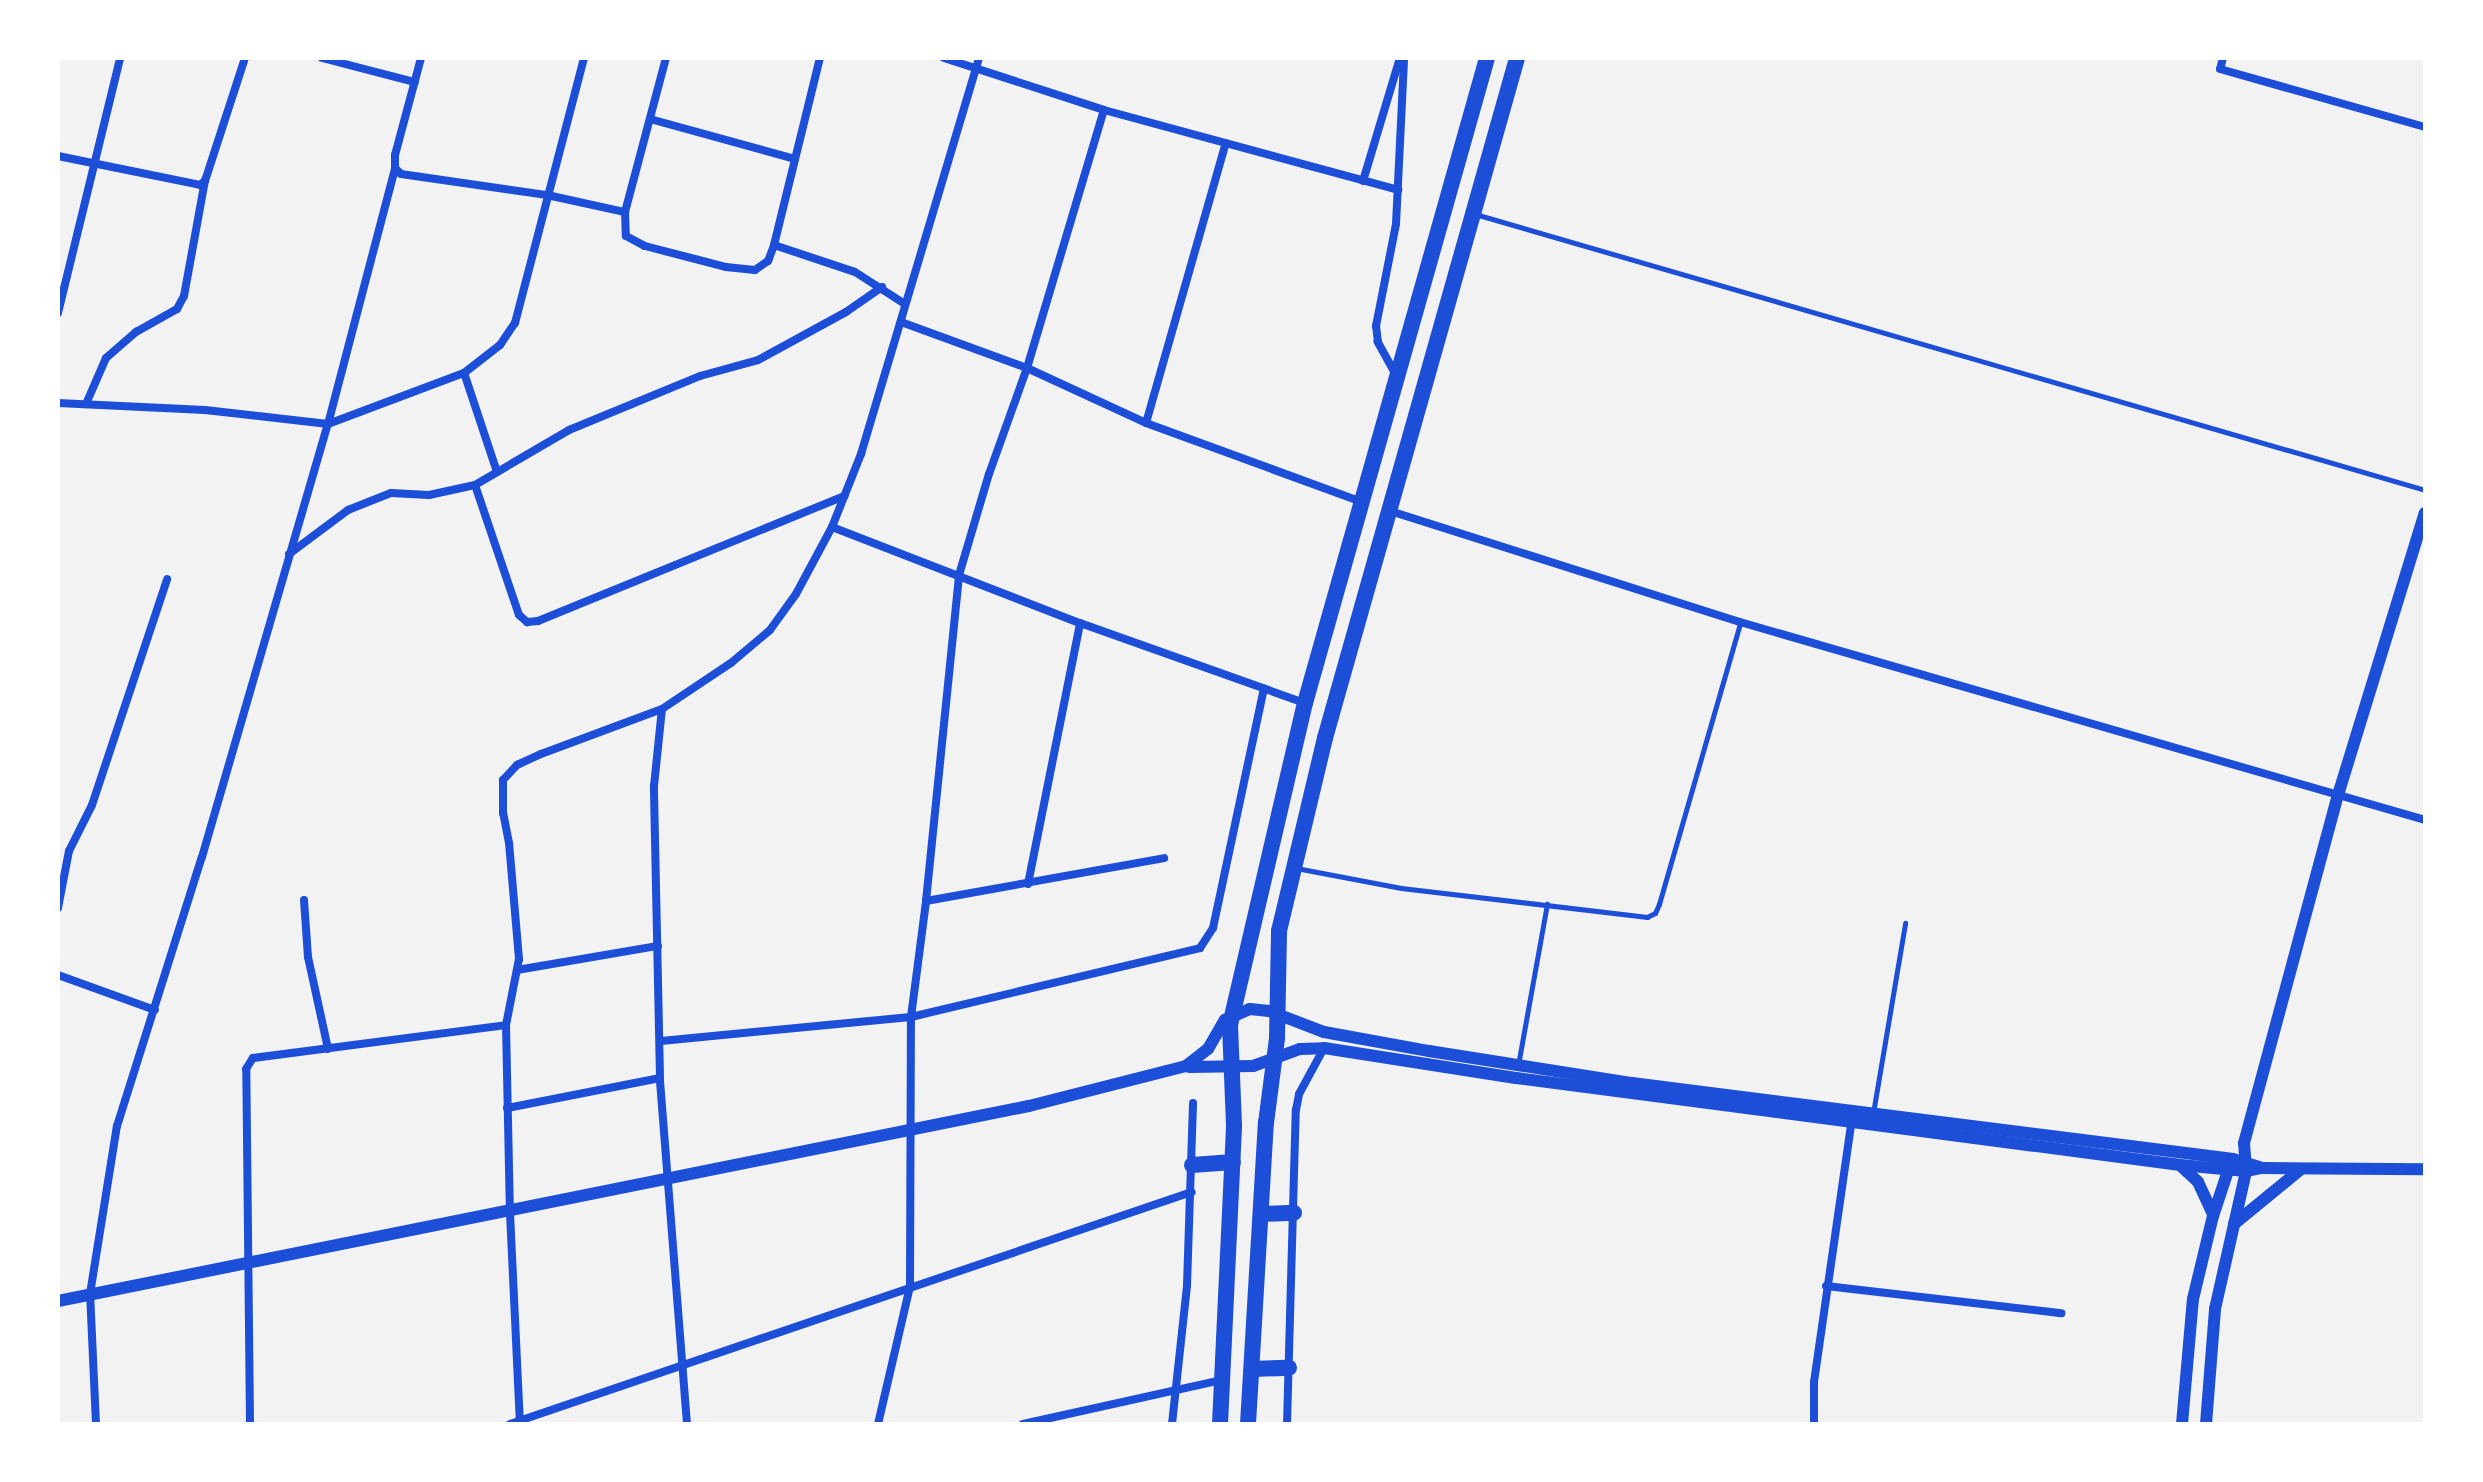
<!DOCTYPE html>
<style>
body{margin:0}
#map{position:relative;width:2483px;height:1482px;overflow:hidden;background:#f2f2f2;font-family:Barlow,sans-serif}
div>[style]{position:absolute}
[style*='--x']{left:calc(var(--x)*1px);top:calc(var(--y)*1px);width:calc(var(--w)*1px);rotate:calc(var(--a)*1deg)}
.service>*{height:5px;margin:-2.5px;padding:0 2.5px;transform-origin:2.5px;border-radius:2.5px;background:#1d4ed8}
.minor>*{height:8px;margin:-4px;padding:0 4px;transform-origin:4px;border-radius:4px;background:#1d4ed8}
.tertiary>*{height:12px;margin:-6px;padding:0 6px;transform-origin:6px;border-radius:6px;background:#1d4ed8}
.primary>*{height:16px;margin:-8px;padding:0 8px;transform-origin:8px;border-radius:8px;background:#1d4ed8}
span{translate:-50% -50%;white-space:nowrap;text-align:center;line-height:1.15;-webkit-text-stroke:7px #fff;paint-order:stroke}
.frame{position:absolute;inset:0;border:60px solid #fff;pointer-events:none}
</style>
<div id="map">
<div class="service">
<div style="--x:1475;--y:214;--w:989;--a:16.2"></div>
<div style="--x:1296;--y:868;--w:107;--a:10.8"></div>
<div style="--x:1401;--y:888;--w:248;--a:6.7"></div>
<div style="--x:1647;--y:917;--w:9;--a:-27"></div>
<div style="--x:1655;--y:913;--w:10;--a:-66"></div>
<div style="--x:1659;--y:904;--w:292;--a:-73.9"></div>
<div style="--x:1518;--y:1065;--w:164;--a:-79.8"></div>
<div style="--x:1873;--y:1113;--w:193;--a:-80.4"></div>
</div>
<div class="minor">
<div style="--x:322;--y:58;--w:96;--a:14.5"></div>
<div style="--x:421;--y:58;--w:100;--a:105"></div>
<div style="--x:395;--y:155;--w:13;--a:90"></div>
<div style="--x:395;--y:168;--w:8;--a:45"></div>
<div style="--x:401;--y:174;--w:148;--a:8.2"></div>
<div style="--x:547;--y:195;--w:80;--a:12.3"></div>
<div style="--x:625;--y:212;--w:24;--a:88"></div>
<div style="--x:626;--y:236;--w:21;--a:28"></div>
<div style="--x:645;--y:246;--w:84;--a:14.5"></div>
<div style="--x:726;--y:267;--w:29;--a:6"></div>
<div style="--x:755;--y:270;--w:16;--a:-35"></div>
<div style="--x:768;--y:261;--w:17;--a:-69"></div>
<div style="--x:774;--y:245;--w:85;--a:18.4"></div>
<div style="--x:855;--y:272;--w:59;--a:32.6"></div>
<div style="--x:944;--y:58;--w:168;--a:18"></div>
<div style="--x:1104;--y:110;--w:305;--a:15.2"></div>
<div style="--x:2223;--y:58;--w:11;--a:105"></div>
<div style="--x:2220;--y:69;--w:213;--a:15.8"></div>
<div style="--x:650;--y:119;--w:150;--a:15.4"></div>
<div style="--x:58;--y:156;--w:145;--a:11.5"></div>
<div style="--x:200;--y:185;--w:6;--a:-39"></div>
<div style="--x:205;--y:181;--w:129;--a:-72"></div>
<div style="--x:1363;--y:181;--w:128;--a:-73.3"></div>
<div style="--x:625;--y:212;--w:159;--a:-75.1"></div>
<div style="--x:774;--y:245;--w:193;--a:-76.2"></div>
<div style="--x:58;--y:313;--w:262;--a:-76.3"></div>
<div style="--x:901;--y:322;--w:134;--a:20.1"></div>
<div style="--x:1027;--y:368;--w:131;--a:24.8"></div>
<div style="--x:1146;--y:423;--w:227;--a:20.1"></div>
<div style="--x:1396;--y:375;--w:38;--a:-119"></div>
<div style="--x:1378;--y:342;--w:16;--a:-97"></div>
<div style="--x:1376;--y:326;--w:104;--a:-78.9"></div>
<div style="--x:1396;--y:224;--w:166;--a:-87.2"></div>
<div style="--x:58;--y:403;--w:147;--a:2.7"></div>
<div style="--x:205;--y:410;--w:124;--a:6.5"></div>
<div style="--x:328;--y:424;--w:145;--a:-20.6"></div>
<div style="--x:86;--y:404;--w:50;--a:-66.5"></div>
<div style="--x:106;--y:358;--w:40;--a:-41"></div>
<div style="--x:136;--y:332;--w:47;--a:-29.3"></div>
<div style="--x:177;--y:309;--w:15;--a:-62"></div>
<div style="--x:184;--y:296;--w:117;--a:-79.7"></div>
<div style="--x:1146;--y:423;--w:291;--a:-74.1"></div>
<div style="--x:497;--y:472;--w:104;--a:-108.4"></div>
<div style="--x:464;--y:373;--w:46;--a:-37.9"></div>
<div style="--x:500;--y:345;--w:27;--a:-56"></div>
<div style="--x:515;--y:323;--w:274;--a:-75.4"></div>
<div style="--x:475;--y:485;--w:109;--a:-30.3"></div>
<div style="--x:569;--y:430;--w:142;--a:-22.4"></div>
<div style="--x:700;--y:376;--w:60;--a:-15.4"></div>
<div style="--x:758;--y:360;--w:100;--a:-28.6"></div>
<div style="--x:846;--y:312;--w:44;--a:-34.8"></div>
<div style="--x:1390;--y:511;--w:367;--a:17.6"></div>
<div style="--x:1740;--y:622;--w:713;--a:16.12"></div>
<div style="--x:832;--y:527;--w:266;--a:21.2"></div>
<div style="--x:1080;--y:623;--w:239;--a:19.6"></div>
<div style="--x:289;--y:554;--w:74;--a:-36.7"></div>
<div style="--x:348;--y:510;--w:46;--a:-21.6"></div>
<div style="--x:391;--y:493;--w:38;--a:3"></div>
<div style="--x:429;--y:495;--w:47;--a:-12.3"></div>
<div style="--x:475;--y:485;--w:137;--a:71.3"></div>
<div style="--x:519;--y:615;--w:11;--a:41"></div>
<div style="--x:527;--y:622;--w:11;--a:-5"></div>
<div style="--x:538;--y:621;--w:331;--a:-22.2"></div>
<div style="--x:1028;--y:884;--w:266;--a:-78.7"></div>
<div style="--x:304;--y:900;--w:57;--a:86"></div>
<div style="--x:308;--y:957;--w:94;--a:77.7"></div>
<div style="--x:926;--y:901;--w:242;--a:-10.2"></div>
<div style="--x:58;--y:908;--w:58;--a:-79.1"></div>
<div style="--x:69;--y:851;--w:51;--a:-63.4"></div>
<div style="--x:92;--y:805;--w:238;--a:-71.6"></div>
<div style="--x:517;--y:970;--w:143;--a:-9.7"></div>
<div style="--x:58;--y:975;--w:103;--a:19.8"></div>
<div style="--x:506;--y:1025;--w:67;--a:-78.9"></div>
<div style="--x:519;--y:959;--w:116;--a:-94.9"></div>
<div style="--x:509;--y:843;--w:31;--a:-101"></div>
<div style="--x:503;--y:813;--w:33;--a:-90"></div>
<div style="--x:503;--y:780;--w:21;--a:-47"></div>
<div style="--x:517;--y:765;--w:26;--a:-25"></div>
<div style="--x:541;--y:754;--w:129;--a:-20.4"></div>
<div style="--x:661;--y:1041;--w:251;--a:-5.5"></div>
<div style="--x:911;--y:1017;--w:297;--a:-13.4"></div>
<div style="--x:1200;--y:948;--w:24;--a:-57"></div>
<div style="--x:1213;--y:928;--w:245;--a:-78"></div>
<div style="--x:507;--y:1108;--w:156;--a:-11.1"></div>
<div style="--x:1826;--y:1286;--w:237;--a:6.6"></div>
<div style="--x:96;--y:1424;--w:130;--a:-92.6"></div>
<div style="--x:90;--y:1294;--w:170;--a:-80.9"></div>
<div style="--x:117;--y:1126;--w:282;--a:-72.5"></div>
<div style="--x:202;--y:857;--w:451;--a:-73.8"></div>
<div style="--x:328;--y:424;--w:265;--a:-75.3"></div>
<div style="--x:250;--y:1424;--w:355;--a:-90.6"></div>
<div style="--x:246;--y:1069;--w:13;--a:-58"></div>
<div style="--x:253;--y:1058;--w:255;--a:-7.4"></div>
<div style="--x:506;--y:1025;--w:188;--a:88.8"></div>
<div style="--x:510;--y:1213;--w:211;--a:87.3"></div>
<div style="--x:510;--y:1424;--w:720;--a:-18.79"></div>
<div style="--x:687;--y:1424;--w:347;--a:-94.5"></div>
<div style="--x:660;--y:1078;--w:292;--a:-91.2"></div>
<div style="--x:654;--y:786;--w:77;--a:-84.1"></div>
<div style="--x:662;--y:709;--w:83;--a:-33.7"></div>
<div style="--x:731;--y:663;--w:51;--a:-40.2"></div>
<div style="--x:770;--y:630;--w:44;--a:-54.2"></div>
<div style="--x:796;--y:594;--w:76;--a:-61.8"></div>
<div style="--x:832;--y:527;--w:79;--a:-68.3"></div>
<div style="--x:861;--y:454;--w:413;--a:-73.4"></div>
<div style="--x:878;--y:1424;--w:142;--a:-76.9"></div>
<div style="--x:910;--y:1286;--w:269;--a:-89.8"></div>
<div style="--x:911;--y:1017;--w:117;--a:-82.6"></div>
<div style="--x:926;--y:901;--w:328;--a:-84.2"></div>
<div style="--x:959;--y:575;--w:105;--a:-73.5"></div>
<div style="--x:989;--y:474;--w:113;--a:-70.3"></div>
<div style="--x:1027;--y:368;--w:269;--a:-73.4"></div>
<div style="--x:1023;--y:1424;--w:204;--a:-12.5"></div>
<div style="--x:1172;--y:1424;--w:140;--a:-83.8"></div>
<div style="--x:1187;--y:1285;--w:182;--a:-88.1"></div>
<div style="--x:1287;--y:1424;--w:314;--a:-88.4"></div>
<div style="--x:1296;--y:1110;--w:16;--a:-79"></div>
<div style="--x:1299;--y:1094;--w:52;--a:-61.5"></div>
<div style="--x:1814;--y:1424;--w:42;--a:-90"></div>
<div style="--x:1814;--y:1382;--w:261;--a:-81.8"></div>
</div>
<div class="tertiary">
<div style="--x:1189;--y:1067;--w:64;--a:-0.9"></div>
<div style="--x:1253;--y:1066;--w:50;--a:-19.9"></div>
<div style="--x:1300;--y:1049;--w:24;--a:-2"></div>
<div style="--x:1324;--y:1048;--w:194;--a:8.9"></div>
<div style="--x:1516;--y:1078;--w:670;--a:7.46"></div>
<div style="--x:2180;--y:1165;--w:66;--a:5.2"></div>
<div style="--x:2246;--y:1171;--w:16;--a:-11"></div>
<div style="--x:2262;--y:1168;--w:163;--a:0.4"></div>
<div style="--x:2180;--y:1165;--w:25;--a:43"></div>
<div style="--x:2198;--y:1182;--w:35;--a:65"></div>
<div style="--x:2234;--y:1224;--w:85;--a:-39.3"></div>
<div style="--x:58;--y:1301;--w:990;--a:-11.36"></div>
<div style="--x:1029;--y:1106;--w:162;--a:-14.3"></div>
<div style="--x:1186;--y:1066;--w:28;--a:-38"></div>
<div style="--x:1208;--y:1049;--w:34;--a:-60"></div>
<div style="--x:1225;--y:1020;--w:27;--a:-24"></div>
<div style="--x:1250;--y:1009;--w:19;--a:6"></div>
<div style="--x:1269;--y:1011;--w:59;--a:20.9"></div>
<div style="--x:1324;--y:1032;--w:107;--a:10.3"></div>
<div style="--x:1429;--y:1051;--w:206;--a:9"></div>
<div style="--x:1632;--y:1083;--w:606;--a:7.21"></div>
<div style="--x:2233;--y:1159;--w:30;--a:17"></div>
<div style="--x:2182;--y:1424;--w:125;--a:-85"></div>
<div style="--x:2193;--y:1299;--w:85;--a:-76.5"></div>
<div style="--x:2213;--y:1216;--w:57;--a:-71.6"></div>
<div style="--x:2206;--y:1424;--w:115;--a:-85.5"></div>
<div style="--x:2215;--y:1309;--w:141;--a:-77.3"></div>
<div style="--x:2246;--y:1171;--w:28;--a:-94"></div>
<div style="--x:2244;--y:1143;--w:360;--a:-74.9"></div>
<div style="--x:2338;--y:795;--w:295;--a:-72.9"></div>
</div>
<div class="primary">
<div style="--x:1192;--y:1165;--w:41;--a:-4.2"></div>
<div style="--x:1261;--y:1214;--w:33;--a:-2"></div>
<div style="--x:1252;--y:1369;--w:37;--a:-2"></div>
<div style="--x:1220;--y:1424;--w:299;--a:-87.3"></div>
<div style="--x:1234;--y:1125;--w:100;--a:-92.3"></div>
<div style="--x:1230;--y:1025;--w:331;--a:-76.9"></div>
<div style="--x:1305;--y:703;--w:670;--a:-74.24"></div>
<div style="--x:1248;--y:1424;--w:302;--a:-86.6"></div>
<div style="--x:1266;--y:1123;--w:86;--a:-82.6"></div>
<div style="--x:1277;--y:1038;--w:107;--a:-88.9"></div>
<div style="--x:1279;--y:931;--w:198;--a:-76.6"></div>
<div style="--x:1325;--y:738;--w:707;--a:-74.23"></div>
</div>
<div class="frame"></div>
</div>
